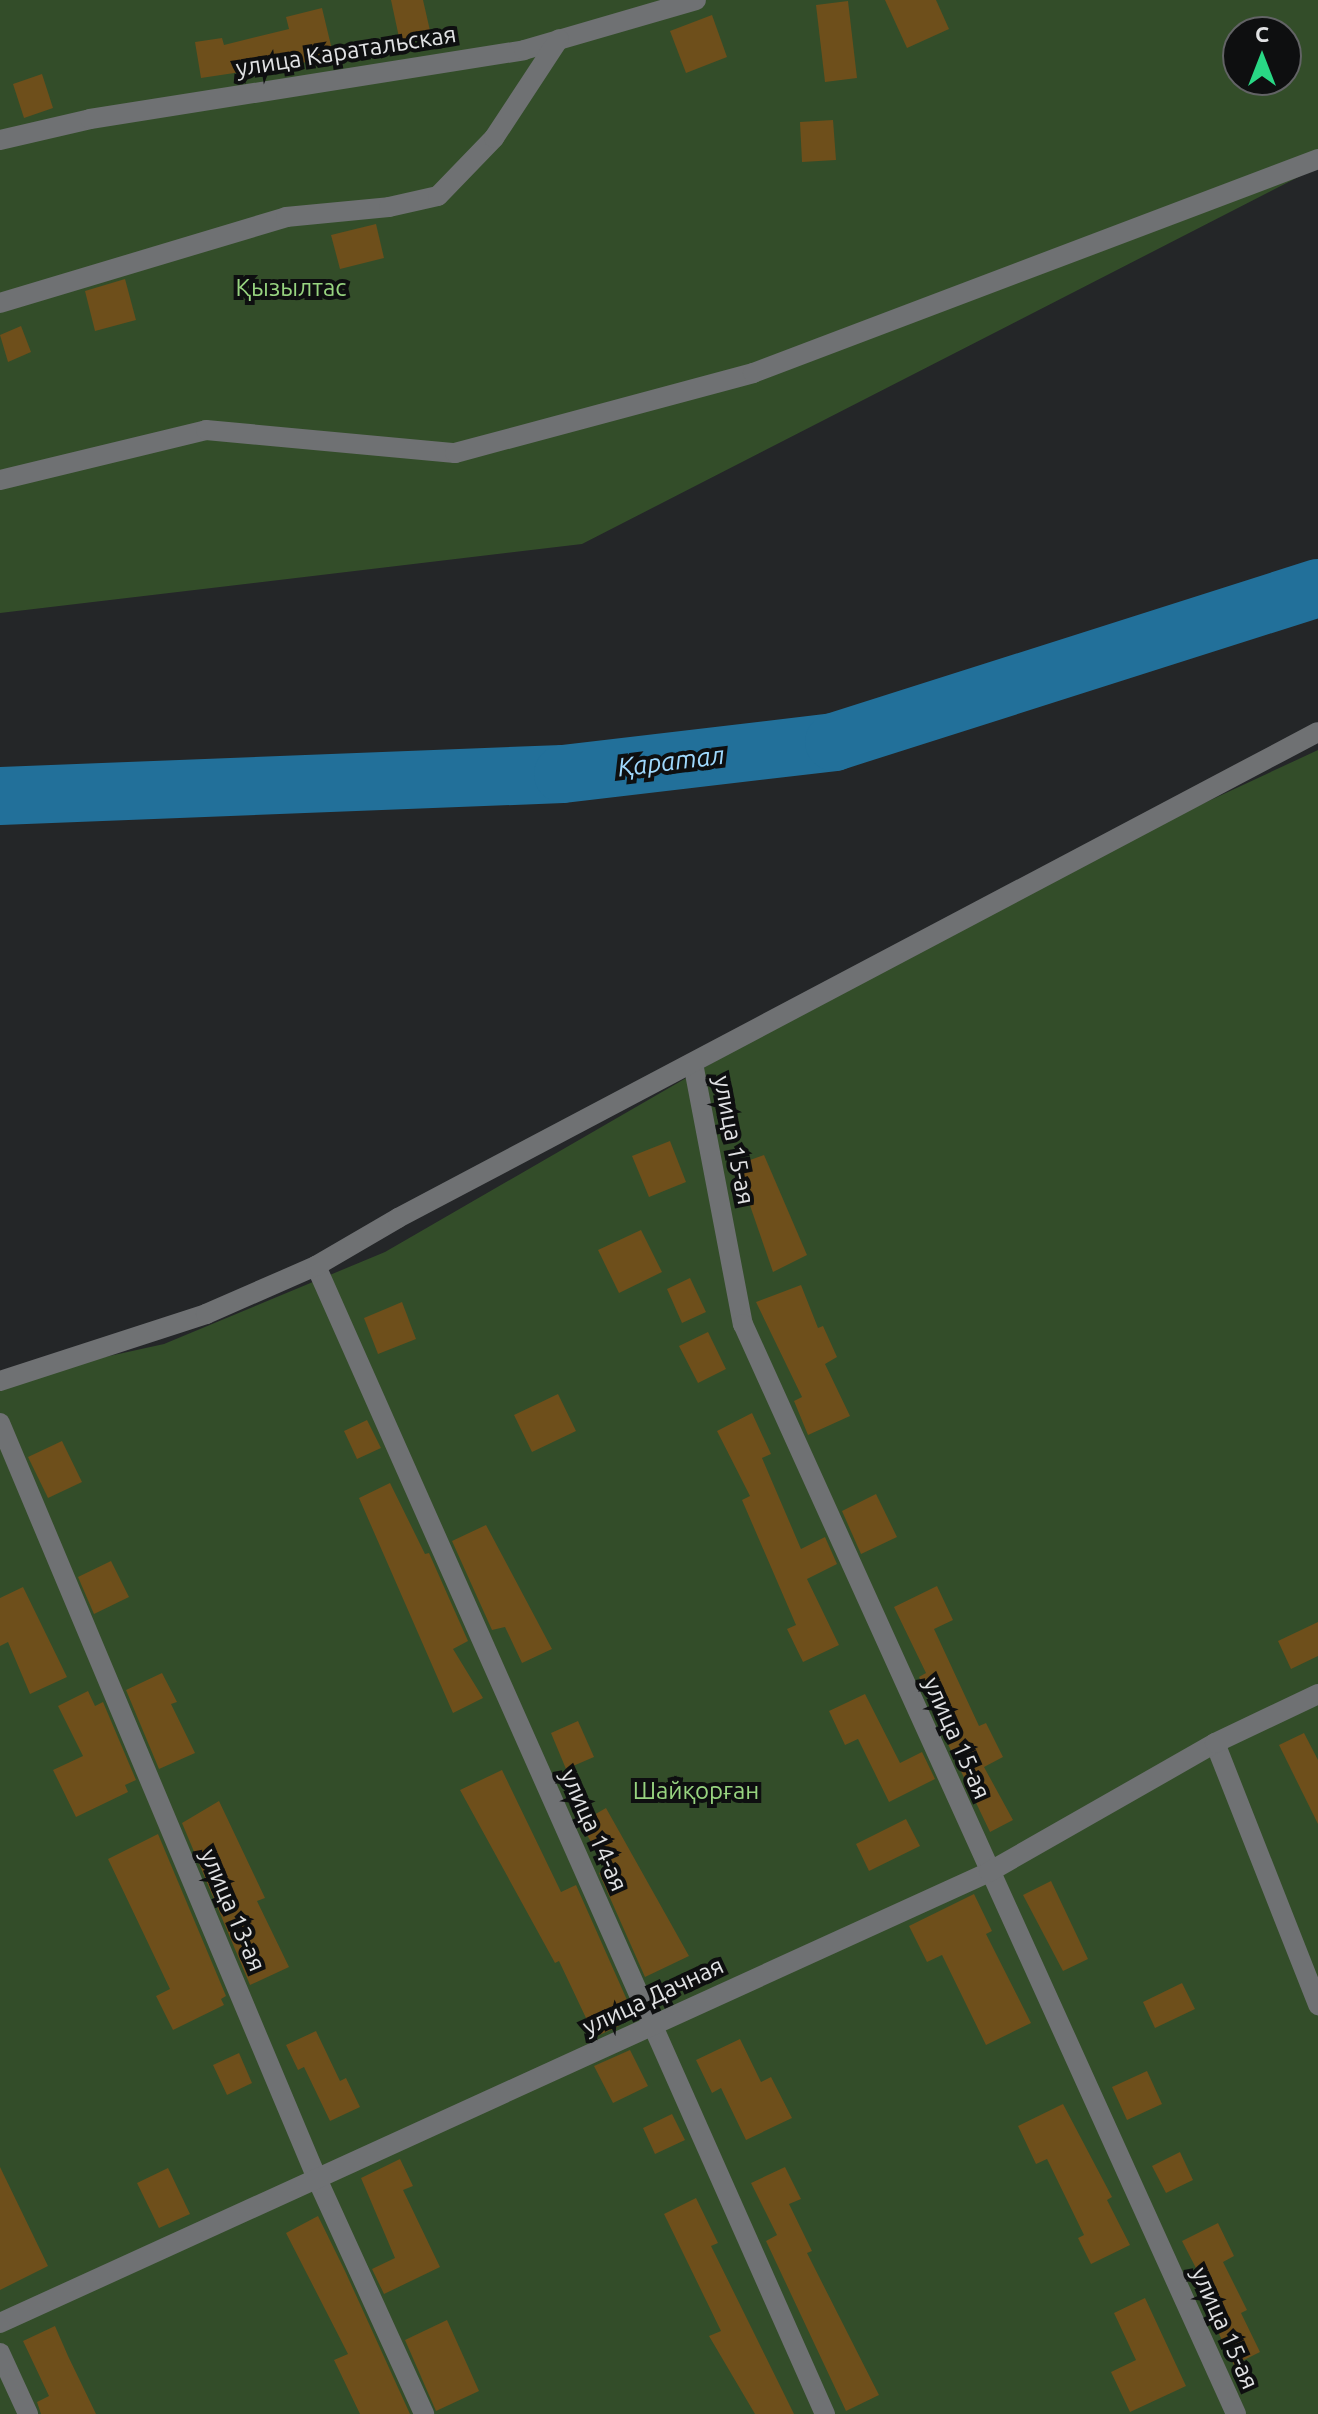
<!DOCTYPE html>
<meta charset="utf-8">
<style>
body{margin:0}
#map{position:relative;width:1318px;height:2414px;overflow:hidden;background:#242628;font-family:Ubuntu,sans-serif}
div>[style]{position:absolute}
[style*='--x']{left:calc(var(--x)*1px);top:calc(var(--y)*1px);width:calc(var(--w)*1px);rotate:calc(var(--a)*1deg)}
.green>*{inset:0;background:#334d29}
.river>*{height:58px;margin:-29px;padding:0 29px;transform-origin:29px;border-radius:29px;background:#22709a}
.building>*{inset:0;background:#6e4f1b}
.minor>*{height:20px;margin:-10px;padding:0 10px;transform-origin:10px;border-radius:10px;background:#6f7173}
span{translate:-50% -50%;white-space:nowrap;text-align:center;line-height:1.15;-webkit-text-stroke:8px #0e0f10;paint-order:stroke}
.street-label{font-size:24px;color:#e1e2e4}
.park-label{font-size:24px;color:#98d480}
.water-label{font-size:26px;color:#9fd8fc;font-style:italic}
.north{position:absolute;left:1222px;top:16px;width:80px;height:80px;box-sizing:border-box;background:#0e0f10;border:2px solid #626365;border-radius:50%;rotate:0deg;font-size:22px;font-weight:700;line-height:32px;text-align:center;color:#e1e2e4}
.north::after{content:'';display:block;margin:auto;width:28px;height:36px;background:#29d885;clip-path:polygon(50% 0,100% 100%,50% 72%,0 100%)}
</style>
<div id="map">
<div class="green">
<div style="clip-path:polygon(evenodd,0 0,1318px 0,1318px 167px,582px 544px,0 613px,0 0,1238px 32px,1286px 32px,1286px 80px,1238px 80px,1238px 32px)"></div>
<div style="clip-path:polygon(1318px 750px,1318px 2414px,0 2414px,0 1380px,164px 1344px,385px 1252px,987px 904px)"></div>
</div>
<div class="river">
<div style="--x:0;--y:796;--w:563;--a:-2.24"></div>
<div style="--x:563;--y:774;--w:273;--a:-6.7"></div>
<div style="--x:834;--y:742;--w:508;--a:-17.65"></div>
</div>
<div class="building">
<div style="clip-path:polygon(391px 0,423px 0,431px 35px,400px 42px)"></div>
<div style="clip-path:polygon(885px 0,936px 0,949px 29px,907px 48px)"></div>
<div style="clip-path:polygon(848px 1px,857px 78px,825px 82px,816px 5px)"></div>
<div style="clip-path:polygon(322px 8px,334px 58px,201px 78px,195px 42px,222px 38px,224px 45px,289px 29px,286px 17px)"></div>
<div style="clip-path:polygon(712px 15px,727px 57px,686px 73px,670px 31px)"></div>
<div style="clip-path:polygon(42px 74px,53px 108px,24px 118px,13px 84px)"></div>
<div style="clip-path:polygon(833px 120px,836px 160px,802px 162px,800px 122px)"></div>
<div style="clip-path:polygon(376px 224px,384px 258px,340px 269px,331px 235px)"></div>
<div style="clip-path:polygon(125px 279px,136px 320px,95px 331px,85px 291px)"></div>
<div style="clip-path:polygon(21px 326px,31px 352px,8px 362px,0 335px)"></div>
<div style="clip-path:polygon(670px 1141px,686px 1182px,649px 1197px,632px 1156px)"></div>
<div style="clip-path:polygon(764px 1155px,807px 1255px,773px 1272px,736px 1165px)"></div>
<div style="clip-path:polygon(641px 1230px,662px 1272px,619px 1293px,598px 1250px)"></div>
<div style="clip-path:polygon(690px 1278px,706px 1312px,682px 1323px,667px 1289px)"></div>
<div style="clip-path:polygon(801px 1285px,818px 1328px,823px 1326px,837px 1357px,825px 1364px,850px 1416px,808px 1435px,794px 1401px,802px 1397px,756px 1302px)"></div>
<div style="clip-path:polygon(402px 1302px,416px 1339px,378px 1354px,364px 1318px)"></div>
<div style="clip-path:polygon(708px 1332px,726px 1369px,698px 1383px,679px 1346px)"></div>
<div style="clip-path:polygon(558px 1394px,576px 1431px,532px 1452px,514px 1415px)"></div>
<div style="clip-path:polygon(752px 1413px,771px 1454px,762px 1458px,801px 1549px,825px 1537px,837px 1564px,807px 1579px,839px 1645px,803px 1662px,787px 1629px,796px 1625px,742px 1500px,750px 1496px,717px 1431px)"></div>
<div style="clip-path:polygon(367px 1420px,381px 1448px,357px 1459px,344px 1431px)"></div>
<div style="clip-path:polygon(62px 1441px,82px 1482px,48px 1498px,28px 1457px)"></div>
<div style="clip-path:polygon(390px 1483px,425px 1554px,429px 1553px,468px 1641px,453px 1649px,483px 1698px,453px 1713px,359px 1498px)"></div>
<div style="clip-path:polygon(876px 1494px,897px 1537px,861px 1554px,842px 1511px)"></div>
<div style="clip-path:polygon(486px 1525px,552px 1649px,522px 1663px,505px 1627px,492px 1630px,452px 1541px)"></div>
<div style="clip-path:polygon(111px 1561px,129px 1597px,94px 1614px,78px 1577px)"></div>
<div style="clip-path:polygon(937px 1586px,953px 1620px,934px 1629px,979px 1726px,986px 1723px,1003px 1757px,984px 1767px,1013px 1820px,990px 1832px,946px 1740px,919px 1677px,926px 1673px,894px 1607px)"></div>
<div style="clip-path:polygon(23px 1587px,67px 1677px,30px 1694px,8px 1642px,0 1646px,0 1598px)"></div>
<div style="clip-path:polygon(1318px 1622px,1318px 1656px,1291px 1669px,1278px 1641px)"></div>
<div style="clip-path:polygon(162px 1673px,177px 1702px,171px 1704px,195px 1753px,159px 1769px,126px 1690px)"></div>
<div style="clip-path:polygon(88px 1691px,95px 1706px,103px 1702px,136px 1780px,125px 1785px,128px 1792px,76px 1817px,53px 1770px,83px 1756px,58px 1706px)"></div>
<div style="clip-path:polygon(865px 1694px,900px 1763px,922px 1752px,935px 1779px,889px 1802px,858px 1739px,845px 1745px,829px 1711px)"></div>
<div style="clip-path:polygon(578px 1721px,594px 1757px,566px 1769px,551px 1733px)"></div>
<div style="clip-path:polygon(1304px 1733px,1318px 1760px,1318px 1824px,1279px 1745px)"></div>
<div style="clip-path:polygon(502px 1770px,561px 1892px,576px 1885px,631px 2009px,615px 2016px,619px 2026px,595px 2037px,559px 1961px,555px 1963px,460px 1790px)"></div>
<div style="clip-path:polygon(219px 1801px,265px 1898px,257px 1901px,289px 1967px,250px 1985px,182px 1823px)"></div>
<div style="clip-path:polygon(606px 1808px,689px 1956px,645px 1977px,599px 1873px,607px 1869px,580px 1823px)"></div>
<div style="clip-path:polygon(906px 1819px,920px 1846px,869px 1871px,856px 1844px)"></div>
<div style="clip-path:polygon(158px 1834px,226px 1996px,221px 1999px,224px 2005px,173px 2030px,156px 1996px,170px 1989px,108px 1859px)"></div>
<div style="clip-path:polygon(1051px 1881px,1088px 1959px,1063px 1971px,1023px 1895px)"></div>
<div style="clip-path:polygon(974px 1894px,992px 1931px,986px 1934px,1031px 2023px,986px 2045px,942px 1955px,927px 1962px,909px 1926px)"></div>
<div style="clip-path:polygon(1182px 1983px,1195px 2009px,1155px 2028px,1143px 2002px)"></div>
<div style="clip-path:polygon(316px 2031px,340px 2081px,346px 2078px,360px 2107px,330px 2121px,304px 2067px,298px 2070px,286px 2045px)"></div>
<div style="clip-path:polygon(740px 2039px,761px 2082px,771px 2077px,792px 2118px,746px 2140px,721px 2088px,712px 2093px,696px 2060px)"></div>
<div style="clip-path:polygon(630px 2050px,648px 2086px,613px 2103px,594px 2066px)"></div>
<div style="clip-path:polygon(239px 2053px,252px 2083px,227px 2095px,213px 2065px)"></div>
<div style="clip-path:polygon(1147px 2071px,1162px 2104px,1127px 2120px,1112px 2087px)"></div>
<div style="clip-path:polygon(1063px 2104px,1112px 2197px,1107px 2200px,1130px 2245px,1091px 2264px,1078px 2238px,1084px 2235px,1047px 2159px,1036px 2164px,1018px 2126px)"></div>
<div style="clip-path:polygon(672px 2114px,685px 2140px,655px 2154px,643px 2128px)"></div>
<div style="clip-path:polygon(1180px 2152px,1193px 2180px,1166px 2193px,1152px 2166px)"></div>
<div style="clip-path:polygon(400px 2159px,413px 2186px,403px 2190px,440px 2267px,384px 2294px,372px 2269px,395px 2258px,361px 2178px)"></div>
<div style="clip-path:polygon(0 2167px,48px 2266px,0 2290px)"></div>
<div style="clip-path:polygon(785px 2167px,801px 2199px,789px 2204px,812px 2251px,807px 2253px,879px 2395px,846px 2411px,766px 2241px,777px 2235px,751px 2183px)"></div>
<div style="clip-path:polygon(168px 2168px,190px 2214px,159px 2228px,137px 2183px)"></div>
<div style="clip-path:polygon(696px 2198px,718px 2243px,711px 2246px,794px 2414px,755px 2414px,709px 2336px,721px 2331px,664px 2214px)"></div>
<div style="clip-path:polygon(318px 2216px,345px 2271px,410px 2414px,360px 2414px,334px 2360px,348px 2354px,286px 2233px)"></div>
<div style="clip-path:polygon(1218px 2223px,1234px 2256px,1223px 2262px,1247px 2310px,1241px 2313px,1260px 2352px,1234px 2365px,1205px 2305px,1213px 2301px,1182px 2241px)"></div>
<div style="clip-path:polygon(1145px 2298px,1186px 2386px,1130px 2412px,1111px 2372px,1136px 2360px,1114px 2313px)"></div>
<div style="clip-path:polygon(447px 2320px,479px 2391px,436px 2411px,405px 2340px)"></div>
<div style="clip-path:polygon(55px 2326px,68px 2356px,96px 2414px,41px 2414px,37px 2402px,49px 2396px,23px 2341px)"></div>
</div>
<div class="minor">
<div style="--x:0;--y:140;--w:92;--a:-13.1"></div>
<div style="--x:90;--y:119;--w:439;--a:-9"></div>
<div style="--x:524;--y:50;--w:179;--a:-16.2"></div>
<div style="--x:0;--y:303;--w:299;--a:-16.7"></div>
<div style="--x:286;--y:217;--w:103;--a:-5.5"></div>
<div style="--x:389;--y:207;--w:50;--a:-12.7"></div>
<div style="--x:438;--y:196;--w:81;--a:-46"></div>
<div style="--x:494;--y:138;--w:118;--a:-56.7"></div>
<div style="--x:0;--y:480;--w:212;--a:-13.6"></div>
<div style="--x:206;--y:430;--w:250;--a:5.3"></div>
<div style="--x:455;--y:453;--w:309;--a:-15"></div>
<div style="--x:753;--y:373;--w:604;--a:-20.74"></div>
<div style="--x:693;--y:1063;--w:266;--a:79.2"></div>
<div style="--x:743;--y:1324;--w:1196;--a:65.66"></div>
<div style="--x:316;--y:1266;--w:1256;--a:66.09"></div>
<div style="--x:0;--y:1381;--w:217;--a:-18"></div>
<div style="--x:206;--y:1314;--w:120;--a:-23.6"></div>
<div style="--x:316;--y:1266;--w:95;--a:-30.3"></div>
<div style="--x:398;--y:1218;--w:1040;--a:-27.85"></div>
<div style="--x:0;--y:1423;--w:822;--a:67.24"></div>
<div style="--x:318;--y:2181;--w:256;--a:65.5"></div>
<div style="--x:1215;--y:1743;--w:282;--a:68.5"></div>
<div style="--x:0;--y:2323;--w:1087;--a:-24.51"></div>
<div style="--x:989;--y:1872;--w:260;--a:-29.7"></div>
<div style="--x:1215;--y:1743;--w:114;--a:-25.4"></div>
<div style="--x:0;--y:2353;--w:67;--a:65.3"></div>
</div>
<div class="street-label">
<span style="left:346px;top:51px;rotate:-9deg">улица Каратальская</span>
<span style="left:734px;top:1140px;rotate:79deg">улица 15-ая</span>
<span style="left:957px;top:1738px;rotate:66deg">улица 15-ая</span>
<span style="left:594px;top:1830px;rotate:66deg">улица 14-ая</span>
<span style="left:233px;top:1910px;rotate:67deg">улица 13-ая</span>
<span style="left:653px;top:1996px;rotate:-25deg">улица Дачная</span>
<span style="left:1225px;top:2328px;rotate:66deg">улица 15-ая</span>
</div>
<div class="park-label">
<span style="left:291px;top:288px">Қызылтас</span>
<span style="left:696px;top:1791px">Шайқорған</span>
</div>
<div class="water-label">
<span style="left:671px;top:761px;rotate:-7deg">Қаратал</span>
</div>
<div class="north">С</div>
</div>
